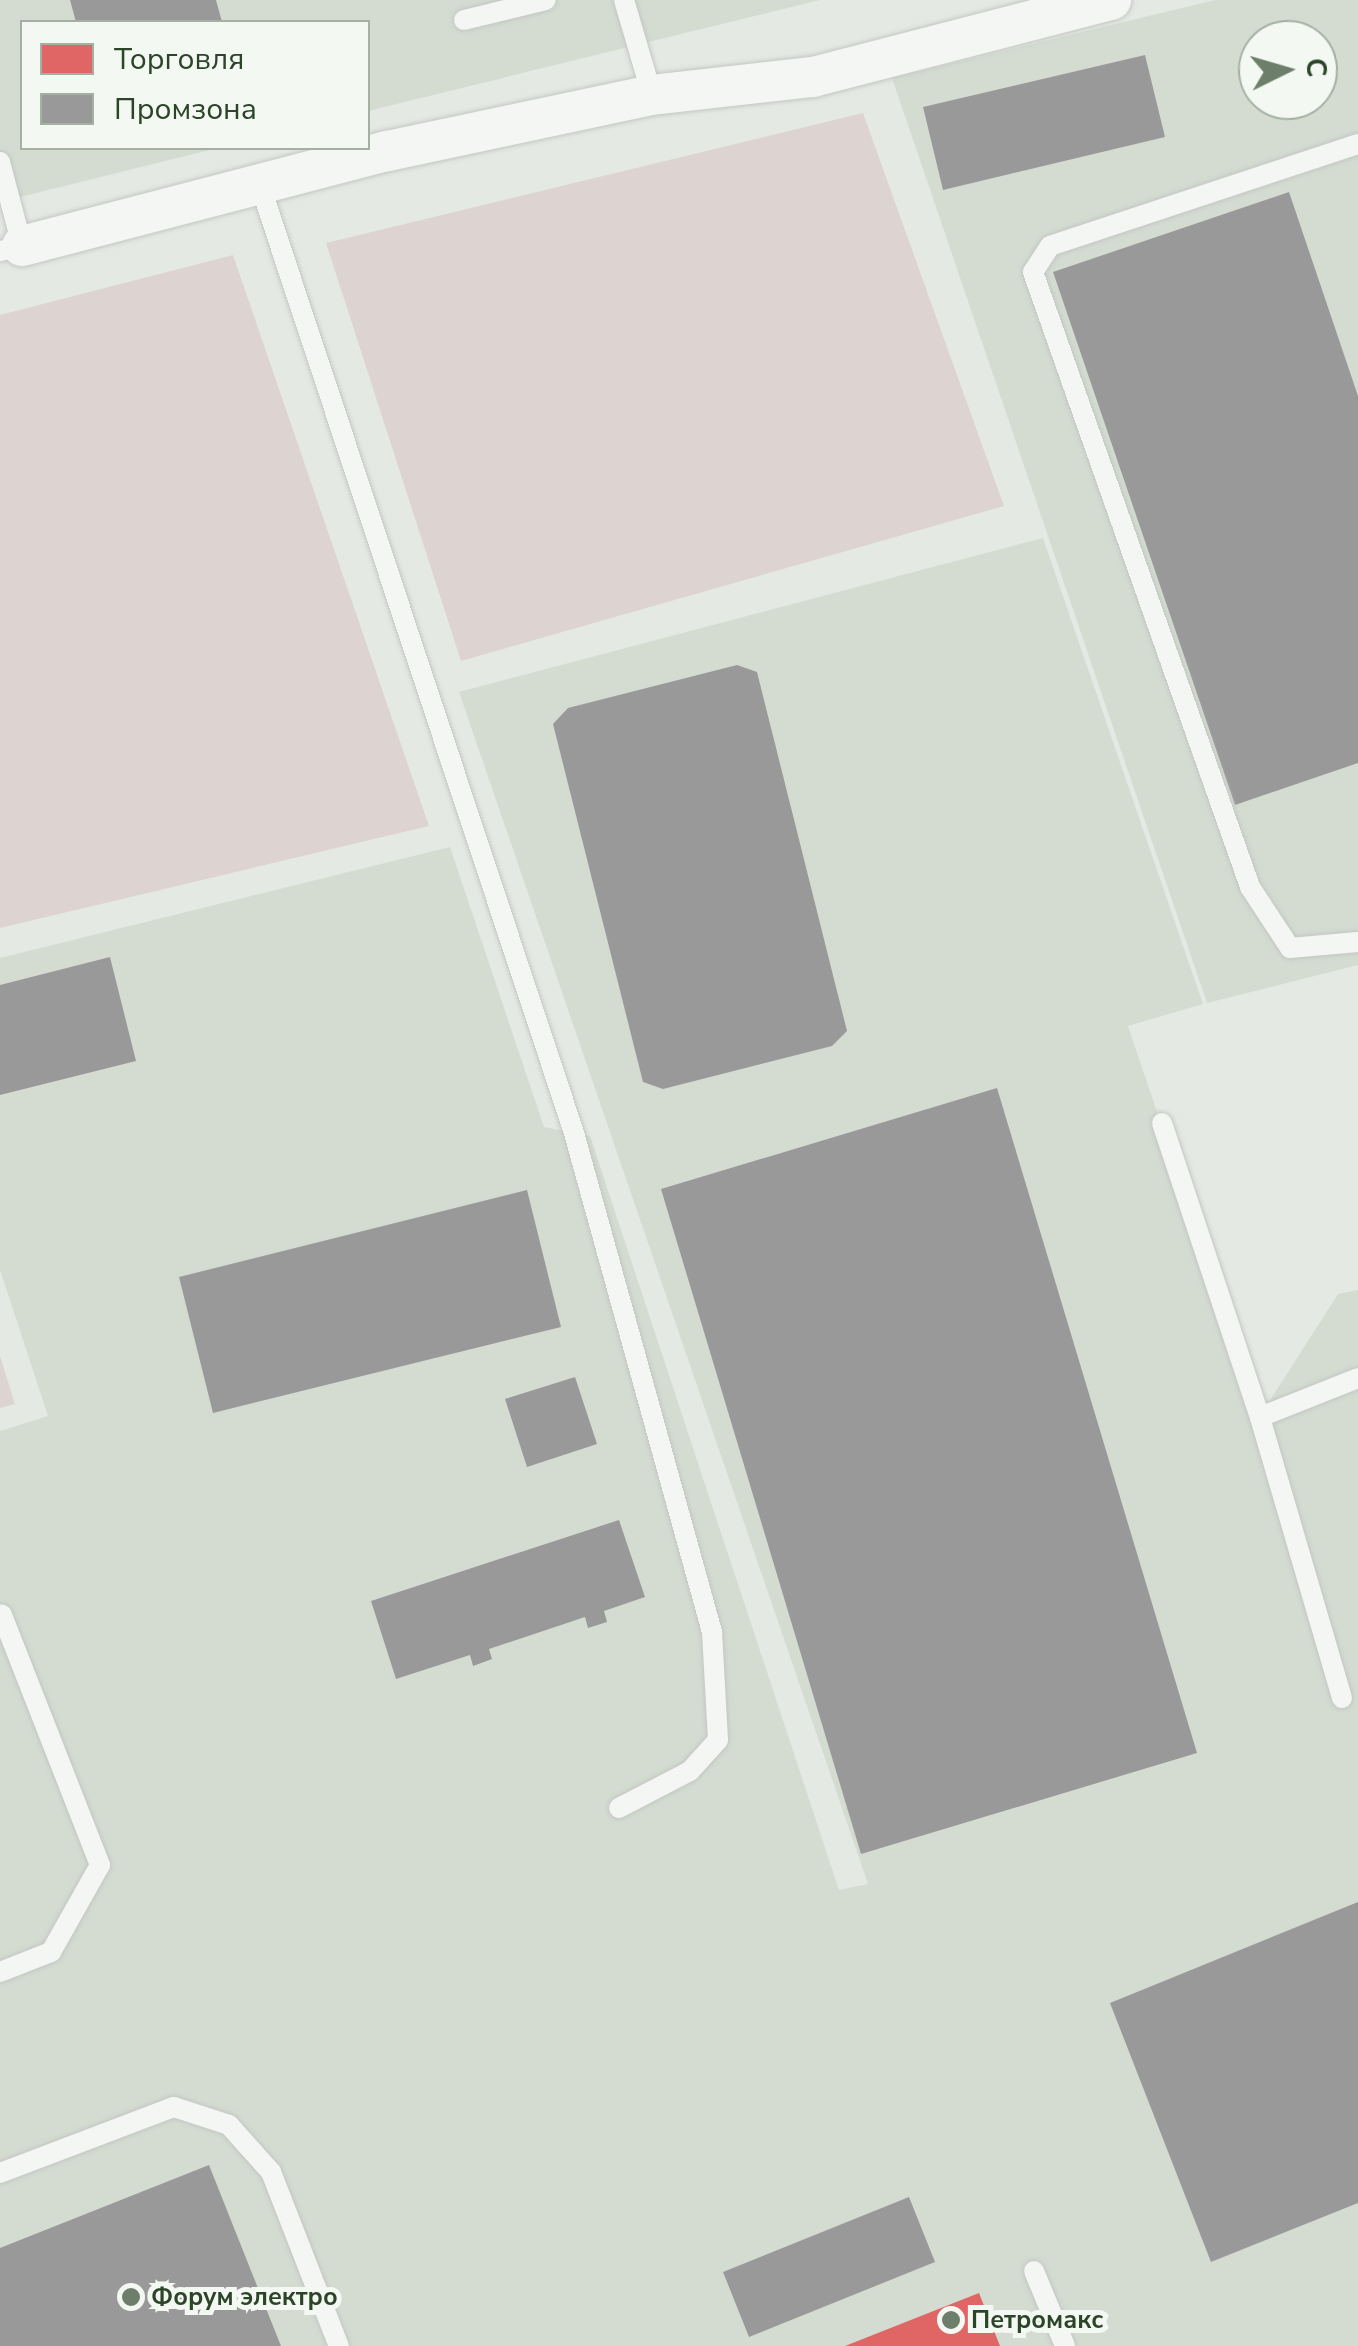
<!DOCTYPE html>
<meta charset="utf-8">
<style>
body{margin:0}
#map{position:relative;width:1358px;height:2346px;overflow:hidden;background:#e5e9e4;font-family:"Nunito Sans",sans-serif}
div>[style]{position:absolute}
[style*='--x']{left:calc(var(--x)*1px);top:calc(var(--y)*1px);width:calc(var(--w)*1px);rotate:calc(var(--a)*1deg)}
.built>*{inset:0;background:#d4dcd2}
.green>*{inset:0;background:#ddd4d2}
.shops>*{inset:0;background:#e06666}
.industry>*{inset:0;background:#999}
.roads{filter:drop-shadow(0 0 2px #c3c7c2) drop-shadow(0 0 2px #c3c7c2)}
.lane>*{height:20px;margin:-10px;padding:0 10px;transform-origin:10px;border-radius:10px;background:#f4f6f4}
.street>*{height:40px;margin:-20px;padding:0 20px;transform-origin:20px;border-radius:20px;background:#f4f6f4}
.dots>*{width:28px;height:28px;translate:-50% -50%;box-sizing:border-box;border:5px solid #f3f8f2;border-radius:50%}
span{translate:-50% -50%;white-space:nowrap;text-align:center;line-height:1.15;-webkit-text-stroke:10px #f3f8f2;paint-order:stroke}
.poi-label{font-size:25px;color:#2c4529;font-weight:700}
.left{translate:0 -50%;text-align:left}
.legend{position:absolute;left:20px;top:20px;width:350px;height:130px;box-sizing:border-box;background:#f3f8f2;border:2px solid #a3b0a2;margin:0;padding:12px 18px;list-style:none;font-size:30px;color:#2c4529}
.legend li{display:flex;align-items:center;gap:20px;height:50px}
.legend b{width:50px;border:2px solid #a3b0a2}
.north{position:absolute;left:1238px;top:20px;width:100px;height:100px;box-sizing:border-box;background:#f3f8f2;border:2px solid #a3b0a2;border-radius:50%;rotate:85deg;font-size:28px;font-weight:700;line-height:40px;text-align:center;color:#2c4529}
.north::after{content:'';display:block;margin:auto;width:35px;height:45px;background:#6d7e6a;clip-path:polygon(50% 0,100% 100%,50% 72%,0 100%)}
</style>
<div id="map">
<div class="built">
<div style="clip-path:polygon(0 0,820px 0,368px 111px,368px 22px,22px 22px,22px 148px,218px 148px,0 202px)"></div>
<div style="clip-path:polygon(evenodd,1215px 0,1358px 0,1358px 965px,1207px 1003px,892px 78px,1215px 0,1258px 40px,1318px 40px,1318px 100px,1258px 100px,1258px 40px)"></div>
<div style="clip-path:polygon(1043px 538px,1203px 1004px,1128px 1026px,1260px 1416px,1338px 1294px,1358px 1290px,1358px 2346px,0 2346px,0 1431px,48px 1416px,0 1270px,0 958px,450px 847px,544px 1127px,590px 1136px,839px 1890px,868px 1884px,459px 692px)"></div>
</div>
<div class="green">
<div style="clip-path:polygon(863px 113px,1004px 506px,461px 661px,326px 243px)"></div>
<div style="clip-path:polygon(233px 255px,429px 826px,0 928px,0 315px)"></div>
<div style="clip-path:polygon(0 1356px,15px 1404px,0 1408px)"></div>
</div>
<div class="shops">
<div style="clip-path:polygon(979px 2293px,1000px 2346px,845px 2346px)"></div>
</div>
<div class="industry">
<div style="clip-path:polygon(70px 0,216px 0,222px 22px,76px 22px)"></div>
<div style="clip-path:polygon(1145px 55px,1165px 137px,943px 190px,923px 107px)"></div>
<div style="clip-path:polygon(1289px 192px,1358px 396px,1358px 763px,1235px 805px,1053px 272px)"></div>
<div style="clip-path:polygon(737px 665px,757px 672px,847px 1031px,832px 1046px,663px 1089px,643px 1082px,553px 724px,568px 708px)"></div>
<div style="clip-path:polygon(110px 957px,136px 1061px,0 1095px,0 985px)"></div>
<div style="clip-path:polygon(997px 1088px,1197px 1753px,861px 1854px,661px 1189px)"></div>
<div style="clip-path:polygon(527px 1190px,561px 1327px,213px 1413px,179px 1277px)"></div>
<div style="clip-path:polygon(575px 1377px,597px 1444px,527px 1467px,505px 1399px)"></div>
<div style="clip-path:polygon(619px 1520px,645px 1597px,604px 1611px,607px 1622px,588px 1628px,585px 1617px,489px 1649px,492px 1659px,473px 1666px,470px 1655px,396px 1679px,371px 1601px)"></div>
<div style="clip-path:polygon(1358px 1902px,1358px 2203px,1211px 2262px,1110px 2003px)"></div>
<div style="clip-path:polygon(209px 2165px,281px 2346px,0 2346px,0 2248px)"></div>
<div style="clip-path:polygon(909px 2197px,935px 2262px,749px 2337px,723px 2272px)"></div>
</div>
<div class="roads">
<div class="lane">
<div style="--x:624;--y:0;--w:99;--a:73.6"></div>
<div style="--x:464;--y:20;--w:84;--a:-13.7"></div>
<div style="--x:1358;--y:144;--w:324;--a:161.7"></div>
<div style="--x:1050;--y:246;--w:31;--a:123"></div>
<div style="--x:1033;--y:272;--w:652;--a:70.56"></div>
<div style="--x:1250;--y:887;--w:73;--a:56.7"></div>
<div style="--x:1290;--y:948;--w:68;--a:-5"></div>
<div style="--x:0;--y:162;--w:87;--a:75.3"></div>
<div style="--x:22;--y:246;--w:23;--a:167"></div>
<div style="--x:261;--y:188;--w:995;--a:71.67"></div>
<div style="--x:574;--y:1133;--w:518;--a:74.54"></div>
<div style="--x:712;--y:1632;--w:108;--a:86.8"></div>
<div style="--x:718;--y:1740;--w:42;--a:132.1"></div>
<div style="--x:690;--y:1771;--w:80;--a:152.5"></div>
<div style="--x:1162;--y:1123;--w:310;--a:71.6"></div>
<div style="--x:1342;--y:1698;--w:293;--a:-106.3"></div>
<div style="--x:1260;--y:1417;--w:105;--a:-21.7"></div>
<div style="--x:0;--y:1972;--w:55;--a:-21.4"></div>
<div style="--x:51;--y:1952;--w:100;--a:-60.6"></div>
<div style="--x:100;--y:1865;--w:269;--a:-111.4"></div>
<div style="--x:0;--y:2173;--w:186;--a:-20.8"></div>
<div style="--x:174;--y:2107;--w:58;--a:18.1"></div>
<div style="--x:229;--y:2125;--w:63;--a:48.2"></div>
<div style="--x:271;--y:2172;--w:187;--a:68.7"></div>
<div style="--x:1034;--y:2271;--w:81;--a:67.5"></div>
</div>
<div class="street">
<div style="--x:22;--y:246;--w:378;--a:-14.6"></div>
<div style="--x:388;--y:151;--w:270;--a:-12"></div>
<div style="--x:652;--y:95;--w:162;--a:-6.4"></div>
<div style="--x:813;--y:77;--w:308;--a:-14.5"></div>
</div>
</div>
<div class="dots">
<div style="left:131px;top:2297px;background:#6d7e6a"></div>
<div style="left:951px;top:2320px;background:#6d7e6a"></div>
</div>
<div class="poi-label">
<span class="left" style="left:151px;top:2297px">Форум электро</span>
<span class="left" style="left:971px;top:2320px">Петромакс</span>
</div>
<ul class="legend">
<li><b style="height:28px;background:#e06666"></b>Торговля</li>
<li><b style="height:28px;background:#999"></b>Промзона</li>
</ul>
<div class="north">С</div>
</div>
